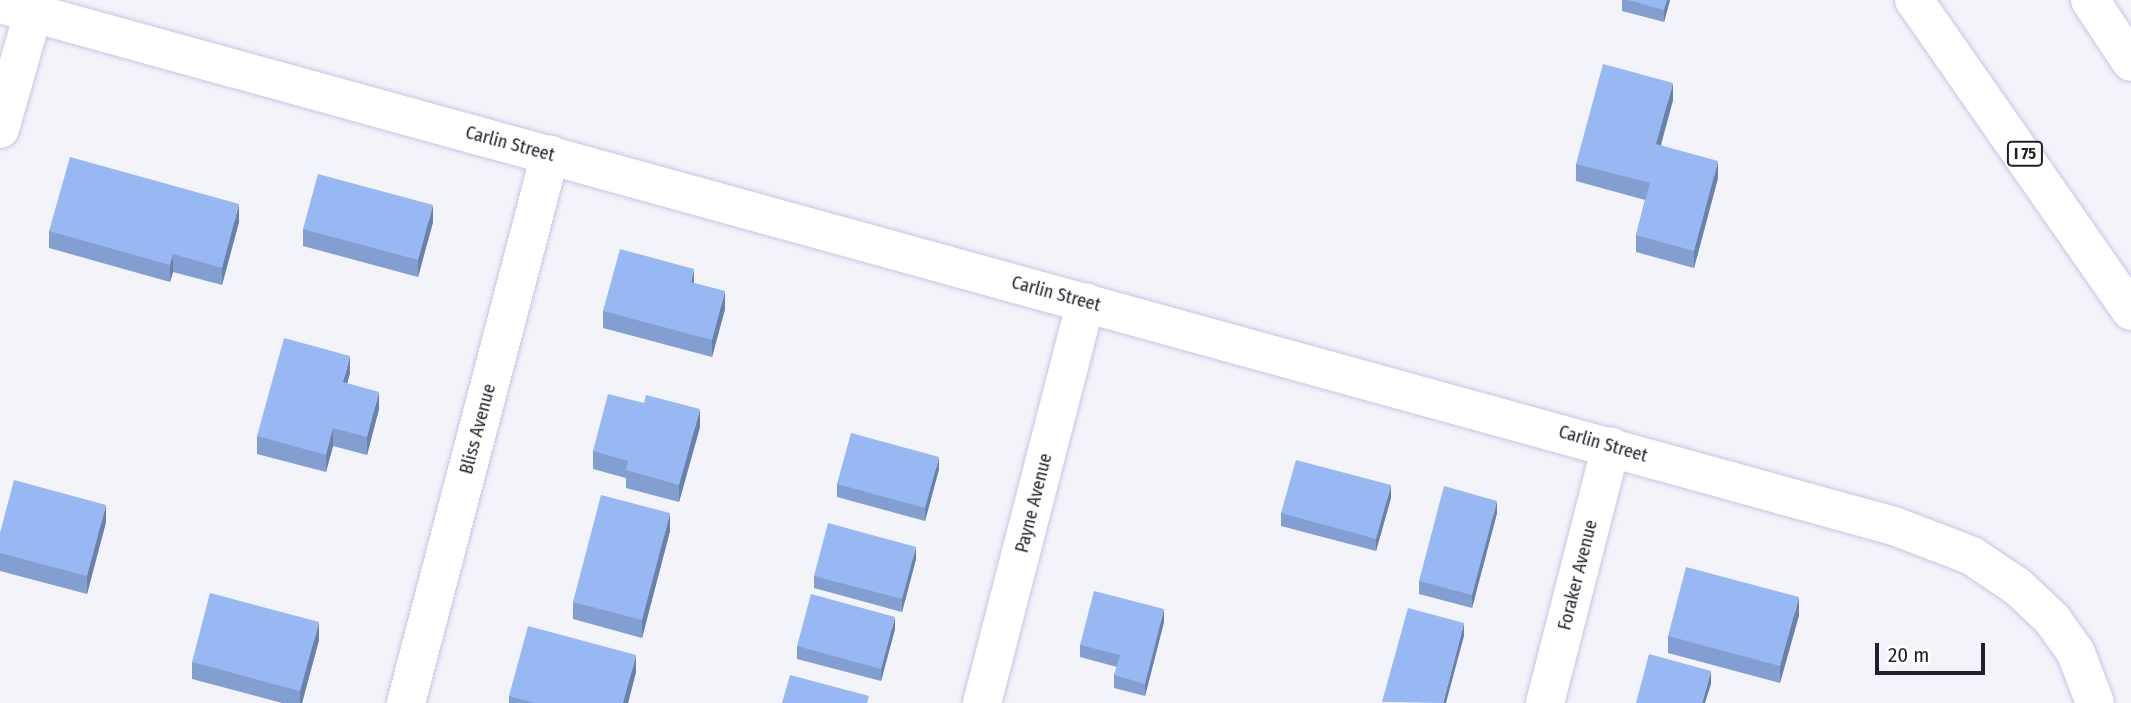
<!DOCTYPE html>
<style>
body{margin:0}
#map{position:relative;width:2131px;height:703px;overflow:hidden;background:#f3f3fa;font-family:"Fira Sans Condensed",sans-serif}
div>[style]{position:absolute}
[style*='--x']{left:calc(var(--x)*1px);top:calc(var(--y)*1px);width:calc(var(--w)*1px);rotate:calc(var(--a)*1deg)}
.roads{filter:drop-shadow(0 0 2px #c7c5e7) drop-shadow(0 0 2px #c7c5e7)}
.street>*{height:38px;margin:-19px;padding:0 19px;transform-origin:19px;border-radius:19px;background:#fff}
.highway>*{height:38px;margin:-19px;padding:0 19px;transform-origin:19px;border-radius:19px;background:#fff}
.wall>*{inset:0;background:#839ed1}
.shaded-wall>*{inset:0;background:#6a81aa}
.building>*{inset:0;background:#98b8f3}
span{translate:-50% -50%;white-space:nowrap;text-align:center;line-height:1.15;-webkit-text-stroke:7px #fff;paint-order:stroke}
.shield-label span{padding:2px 5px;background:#fff;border:2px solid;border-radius:5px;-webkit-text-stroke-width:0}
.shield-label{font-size:16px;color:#201f2b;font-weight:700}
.street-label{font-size:18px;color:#201f2b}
.scale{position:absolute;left:1875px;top:643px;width:110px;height:32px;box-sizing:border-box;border:4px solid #201f2b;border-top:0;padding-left:9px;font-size:21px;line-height:24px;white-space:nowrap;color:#201f2b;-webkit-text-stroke:5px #fff;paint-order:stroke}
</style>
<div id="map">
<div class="roads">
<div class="street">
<div style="--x:0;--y:4;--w:1965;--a:15.41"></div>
<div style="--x:1894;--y:526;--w:84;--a:21"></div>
<div style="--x:1972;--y:556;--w:55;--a:34"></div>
<div style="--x:2018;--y:587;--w:47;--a:43.3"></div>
<div style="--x:2052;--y:619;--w:42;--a:54.8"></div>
<div style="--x:2076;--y:653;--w:53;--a:69.2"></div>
<div style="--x:0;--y:129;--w:121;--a:-74.1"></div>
<div style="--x:406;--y:703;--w:567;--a:-75.28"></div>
<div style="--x:982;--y:703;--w:414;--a:-75.5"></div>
<div style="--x:1545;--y:703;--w:265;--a:-75.6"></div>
</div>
<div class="highway">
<div style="--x:1914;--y:0;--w:379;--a:55.1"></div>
<div style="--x:2090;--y:0;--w:74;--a:56.5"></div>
</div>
</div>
<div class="wall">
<div style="clip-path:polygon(1622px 0,1670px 0,1664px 22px,1622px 11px)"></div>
<div style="clip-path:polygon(1673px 100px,1661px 145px,1718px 178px,1694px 268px,1636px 252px,1636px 235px,1645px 200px,1576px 181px,1576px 164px)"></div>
<div style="clip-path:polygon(239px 222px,222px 285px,173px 272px,170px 282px,49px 248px,49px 231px)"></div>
<div style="clip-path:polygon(433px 222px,418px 277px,303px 246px,303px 229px)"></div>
<div style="clip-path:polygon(694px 283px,725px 309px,712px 357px,603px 328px,603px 311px)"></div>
<div style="clip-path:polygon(350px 373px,347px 383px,379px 409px,367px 455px,333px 446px,326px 472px,257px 454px,257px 436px)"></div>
<div style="clip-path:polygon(700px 427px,679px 502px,626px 488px,626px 478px,593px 469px,593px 451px)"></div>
<div style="clip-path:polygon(939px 469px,925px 521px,837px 497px,837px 484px)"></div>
<div style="clip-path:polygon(1391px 498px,1376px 551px,1281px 526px,1281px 513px)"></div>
<div style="clip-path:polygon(1497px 513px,1472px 608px,1419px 594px,1419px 581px)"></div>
<div style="clip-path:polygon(106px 522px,87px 594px,0 571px,0 533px)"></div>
<div style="clip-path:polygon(670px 531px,642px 638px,573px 619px,573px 602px)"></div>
<div style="clip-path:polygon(916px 559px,902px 612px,814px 588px,814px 576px)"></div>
<div style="clip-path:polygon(1799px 615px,1780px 683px,1668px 653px,1668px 636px)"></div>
<div style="clip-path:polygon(1164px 622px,1145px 696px,1114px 688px,1114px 675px,1117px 667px,1080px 657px,1080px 645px)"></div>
<div style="clip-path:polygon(895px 629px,881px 681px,797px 659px,797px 646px)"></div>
<div style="clip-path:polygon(319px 640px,302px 703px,282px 703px,192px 679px,192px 662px)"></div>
<div style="clip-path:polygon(636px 672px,628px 703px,509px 703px,509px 696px)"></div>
</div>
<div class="shaded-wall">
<div style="clip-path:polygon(1667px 0,1670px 0,1664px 22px,1664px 10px)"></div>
<div style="clip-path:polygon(1673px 83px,1673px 100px,1656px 162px,1656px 144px)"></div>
<div style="clip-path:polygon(1718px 161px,1718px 178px,1694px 268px,1694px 251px)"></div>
<div style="clip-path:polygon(239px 204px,239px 222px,222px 285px,222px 268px)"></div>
<div style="clip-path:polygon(433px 205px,433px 222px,418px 277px,418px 260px)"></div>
<div style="clip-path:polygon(173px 254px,173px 272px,170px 282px,170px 265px)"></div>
<div style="clip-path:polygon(694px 269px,694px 287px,691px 282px)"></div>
<div style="clip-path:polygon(725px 291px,725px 309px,712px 357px,712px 340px)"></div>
<div style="clip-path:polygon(350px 356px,350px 373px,343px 399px,343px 382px)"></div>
<div style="clip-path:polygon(379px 392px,379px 409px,367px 455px,367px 437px)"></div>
<div style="clip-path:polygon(700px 409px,700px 427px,679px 502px,679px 485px)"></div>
<div style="clip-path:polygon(333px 428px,333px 446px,326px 472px,326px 455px)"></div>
<div style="clip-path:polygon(939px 457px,939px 469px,925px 521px,925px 508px)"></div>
<div style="clip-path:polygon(1391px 485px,1391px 498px,1376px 551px,1376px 539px)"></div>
<div style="clip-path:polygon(1497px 501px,1497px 513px,1472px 608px,1472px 595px)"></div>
<div style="clip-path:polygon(106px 505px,106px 522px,87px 594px,87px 576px)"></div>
<div style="clip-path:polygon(670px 513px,670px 531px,642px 638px,642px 620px)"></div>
<div style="clip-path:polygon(916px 547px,916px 559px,902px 612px,902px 599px)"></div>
<div style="clip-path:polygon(1799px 597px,1799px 615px,1780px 683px,1780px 666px)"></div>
<div style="clip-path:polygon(1164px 609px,1164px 622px,1145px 696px,1145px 684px)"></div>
<div style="clip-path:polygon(895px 617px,895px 629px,881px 681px,881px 669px)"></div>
<div style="clip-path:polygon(319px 622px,319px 640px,302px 703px,300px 703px,300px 691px)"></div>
<div style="clip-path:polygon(1464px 623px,1464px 636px,1446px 703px,1443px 703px)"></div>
<div style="clip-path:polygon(636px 655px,636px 672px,628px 703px,623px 703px)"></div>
<div style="clip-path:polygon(1711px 671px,1711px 684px,1705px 703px,1702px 703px)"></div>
</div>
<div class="building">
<div style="clip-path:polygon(1628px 0,1667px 0,1664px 10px)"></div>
<div style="clip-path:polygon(1603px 64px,1673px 83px,1656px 144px,1718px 161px,1694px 251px,1636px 235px,1650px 183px,1576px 164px)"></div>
<div style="clip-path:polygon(70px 157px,239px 204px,222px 268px,173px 254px,170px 265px,49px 231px)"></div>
<div style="clip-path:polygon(318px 174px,433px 205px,418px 260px,303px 229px)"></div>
<div style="clip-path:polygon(620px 249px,694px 269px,691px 282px,725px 291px,712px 340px,603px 311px)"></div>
<div style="clip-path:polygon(284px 338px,350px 356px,343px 382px,379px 392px,367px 437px,333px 428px,326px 455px,257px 436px)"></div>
<div style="clip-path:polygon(608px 394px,644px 403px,646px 395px,700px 409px,679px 485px,626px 470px,628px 461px,593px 451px)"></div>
<div style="clip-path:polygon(851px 433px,939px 457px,925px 508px,837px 484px)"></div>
<div style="clip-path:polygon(1296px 460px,1391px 485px,1376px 539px,1281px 513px)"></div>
<div style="clip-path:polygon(14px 480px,106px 505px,87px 576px,0 553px,0 533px)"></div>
<div style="clip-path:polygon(1444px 486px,1497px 501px,1472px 595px,1419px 581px)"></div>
<div style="clip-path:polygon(601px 495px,670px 513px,642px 620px,573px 602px)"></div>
<div style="clip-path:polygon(828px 523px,916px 547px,902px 599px,814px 576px)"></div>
<div style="clip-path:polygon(1686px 567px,1799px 597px,1780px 666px,1668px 636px)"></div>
<div style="clip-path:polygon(1094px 591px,1164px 609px,1145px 684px,1114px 675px,1120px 655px,1080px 645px)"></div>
<div style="clip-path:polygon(210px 593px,319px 622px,300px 691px,192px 662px)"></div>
<div style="clip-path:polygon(811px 594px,895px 617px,881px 669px,797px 646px)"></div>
<div style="clip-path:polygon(1408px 608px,1464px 623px,1443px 703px,1382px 702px)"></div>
<div style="clip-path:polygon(528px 626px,636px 655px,623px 703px,534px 703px,509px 696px)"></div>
<div style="clip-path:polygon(1649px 654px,1711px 671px,1702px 703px,1636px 703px)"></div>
<div style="clip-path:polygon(790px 675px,869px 696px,867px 703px,782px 703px)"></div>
</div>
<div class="shield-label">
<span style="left:2025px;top:154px">I 75</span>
</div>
<div class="street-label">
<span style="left:510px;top:144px;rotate:15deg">Carlin Street</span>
<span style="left:1056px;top:294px;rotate:15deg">Carlin Street</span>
<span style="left:478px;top:429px;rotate:-75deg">Bliss Avenue</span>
<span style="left:1603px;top:444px;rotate:16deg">Carlin Street</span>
<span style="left:1034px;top:503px;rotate:-76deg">Payne Avenue</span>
<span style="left:1578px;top:575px;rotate:-76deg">Foraker Avenue</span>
</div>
<div class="scale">20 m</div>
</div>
